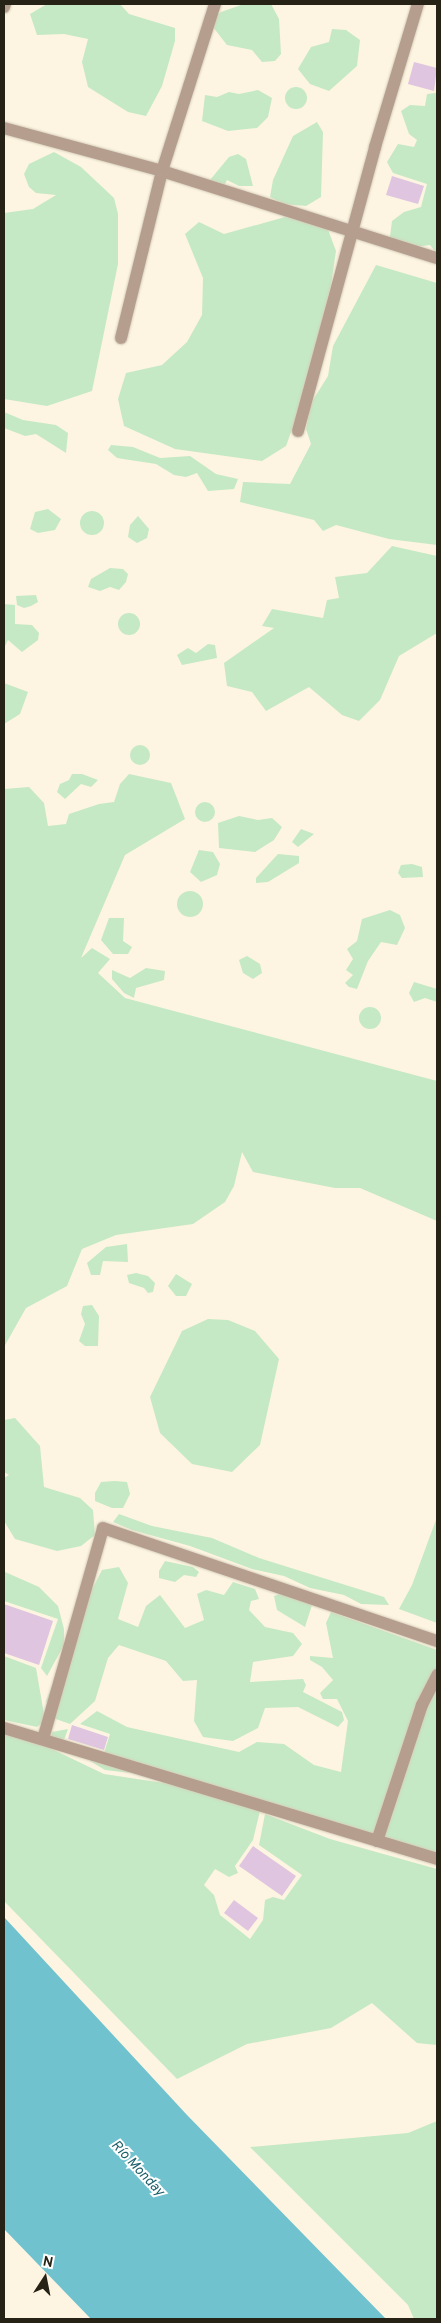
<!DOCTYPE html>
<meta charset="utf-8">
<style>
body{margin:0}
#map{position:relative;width:441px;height:2323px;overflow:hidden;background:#fdf5e1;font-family:Overpass,sans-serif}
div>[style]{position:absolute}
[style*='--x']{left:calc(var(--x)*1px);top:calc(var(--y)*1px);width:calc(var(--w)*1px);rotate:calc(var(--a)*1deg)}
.green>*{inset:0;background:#c5e9c4}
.round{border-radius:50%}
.water>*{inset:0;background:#71c2cf}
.building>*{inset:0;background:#dfc5df}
.roads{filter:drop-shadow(0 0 1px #d6cfbc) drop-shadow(0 0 1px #d6cfbc)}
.minor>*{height:12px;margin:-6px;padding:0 6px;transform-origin:6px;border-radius:6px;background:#b69e8f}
span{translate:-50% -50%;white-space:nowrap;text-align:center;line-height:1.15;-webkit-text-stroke:4px #fff;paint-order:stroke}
.water-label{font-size:14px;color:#1d606a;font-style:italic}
.frame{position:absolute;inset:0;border:5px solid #272216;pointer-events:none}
.north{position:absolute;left:20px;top:2253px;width:50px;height:50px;-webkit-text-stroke:4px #fff;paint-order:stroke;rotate:11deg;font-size:14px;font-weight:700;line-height:20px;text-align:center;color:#272216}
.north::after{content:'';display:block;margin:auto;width:18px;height:22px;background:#272216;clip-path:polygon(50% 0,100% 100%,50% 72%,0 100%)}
</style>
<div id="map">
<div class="green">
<div style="clip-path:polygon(47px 4px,120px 4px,129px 14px,175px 28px,175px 41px,162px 86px,146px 116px,128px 112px,88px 87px,82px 62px,88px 39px,64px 34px,37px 35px,30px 14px)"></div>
<div style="clip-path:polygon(271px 4px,279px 19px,281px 54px,275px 61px,262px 62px,252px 50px,227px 45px,209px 22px,221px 12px,241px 5px)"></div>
<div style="clip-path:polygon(332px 29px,346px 30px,360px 40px,357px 66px,329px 91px,310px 84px,298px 69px,311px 47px,329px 42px)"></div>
<div class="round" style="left:285px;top:87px;width:22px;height:22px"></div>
<div style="clip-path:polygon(258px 90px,272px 98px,268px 117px,257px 128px,228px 131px,202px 121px,205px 95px,217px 97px,229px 92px,239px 94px)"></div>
<div style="clip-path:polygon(437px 90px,437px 254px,430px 245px,400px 249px,389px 244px,392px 221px,404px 212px,421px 207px,427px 184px,393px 173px,387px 162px,398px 144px,414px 147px,417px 140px,409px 134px,401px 111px,410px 105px,425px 106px,427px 94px,436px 93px)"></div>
<div style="clip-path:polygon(317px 122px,323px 132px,321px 197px,306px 206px,284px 204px,270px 197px,273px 180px,293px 136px)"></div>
<div style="clip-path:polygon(54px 152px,81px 167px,114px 198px,118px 214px,118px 264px,92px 391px,47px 406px,4px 399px,4px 213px,33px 209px,56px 195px,36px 193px,29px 187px,24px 174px,29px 164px)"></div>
<div style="clip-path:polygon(238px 154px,246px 159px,253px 186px,239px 186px,227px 180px,222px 190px,210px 180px,229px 157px)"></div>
<div style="clip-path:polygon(285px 217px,327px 227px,336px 251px,331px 285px,299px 410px,286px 446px,262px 461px,175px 449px,124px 426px,118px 399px,126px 373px,162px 365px,187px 342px,202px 315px,203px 278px,185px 234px,199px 222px,224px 234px)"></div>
<div style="clip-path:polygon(376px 265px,437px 283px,437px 545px,389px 539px,336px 525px,323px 531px,314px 520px,240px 502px,243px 482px,290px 484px,311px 444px,306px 429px,311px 403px,328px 376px,333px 346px)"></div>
<div style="clip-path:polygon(4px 412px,23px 420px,56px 425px,68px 433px,66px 453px,36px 434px,25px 436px,4px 428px)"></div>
<div style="clip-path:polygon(111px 445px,133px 447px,160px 458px,190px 456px,216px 474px,238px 479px,234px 489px,208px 491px,197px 473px,186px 477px,174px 475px,156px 464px,117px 458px,108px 450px)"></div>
<div style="clip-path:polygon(48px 509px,61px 519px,55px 530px,38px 533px,30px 529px,35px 512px)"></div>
<div class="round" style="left:80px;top:511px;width:24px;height:24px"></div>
<div style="clip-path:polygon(138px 516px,149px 529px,147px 538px,137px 543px,128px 537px,130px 525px)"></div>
<div style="clip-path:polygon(392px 546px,437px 556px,437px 633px,399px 656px,380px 700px,359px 721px,342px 715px,309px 687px,266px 711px,252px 692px,227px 686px,224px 663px,274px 628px,262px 626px,272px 609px,323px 618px,327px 600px,339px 598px,335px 577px,367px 573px)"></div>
<div style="clip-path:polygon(110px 568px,123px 569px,128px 574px,126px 582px,119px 590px,110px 587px,100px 591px,88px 587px,91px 579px)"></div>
<div style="clip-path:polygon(36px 595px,38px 602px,31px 606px,24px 608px,17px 605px,16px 596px)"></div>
<div style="clip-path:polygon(4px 604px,15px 605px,15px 624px,32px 625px,39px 633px,38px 640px,22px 652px,8px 640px,4px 648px)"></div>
<div class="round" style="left:118px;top:613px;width:22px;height:22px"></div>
<div style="clip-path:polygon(208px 644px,215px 645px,217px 658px,182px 665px,177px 655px,188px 648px,196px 653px)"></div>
<div style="clip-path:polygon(4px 683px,28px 692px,20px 714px,4px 724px)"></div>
<div class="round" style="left:130px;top:745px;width:20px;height:20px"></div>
<div style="clip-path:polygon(72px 774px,82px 774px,98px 780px,91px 787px,81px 784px,65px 799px,57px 792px,60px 784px,69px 780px)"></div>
<div style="clip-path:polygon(129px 774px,171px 783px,185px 819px,125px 855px,81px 958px,92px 948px,110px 959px,98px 973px,125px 998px,437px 1081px,437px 1221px,360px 1188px,335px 1188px,253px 1172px,242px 1152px,234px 1186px,225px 1202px,193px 1224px,116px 1235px,82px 1249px,67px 1286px,26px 1308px,4px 1347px,4px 789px,29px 787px,44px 803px,48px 826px,66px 824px,69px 814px,99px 804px,114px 802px,120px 784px)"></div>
<div class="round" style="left:195px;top:802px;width:20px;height:20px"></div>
<div style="clip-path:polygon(239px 816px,258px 820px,272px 818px,282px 827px,274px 840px,255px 852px,219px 848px,218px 823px)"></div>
<div style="clip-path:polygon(301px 829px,314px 834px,298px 847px,292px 842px)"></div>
<div style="clip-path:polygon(199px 850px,213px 852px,220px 864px,217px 875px,201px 882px,190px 872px)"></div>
<div style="clip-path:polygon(278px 854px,299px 856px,299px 863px,268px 882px,256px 883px,256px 878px)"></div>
<div style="clip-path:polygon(412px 864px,422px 867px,423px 877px,402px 878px,398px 873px,401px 865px)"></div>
<div class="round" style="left:177px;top:891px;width:26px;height:26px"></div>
<div style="clip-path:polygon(390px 910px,400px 915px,405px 928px,397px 945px,381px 942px,368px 961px,357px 989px,349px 987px,345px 983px,353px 975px,346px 970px,353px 959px,347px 949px,357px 941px,362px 919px)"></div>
<div style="clip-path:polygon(109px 918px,124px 918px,123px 941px,132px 947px,128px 954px,113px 954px,101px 940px)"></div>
<div style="clip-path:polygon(247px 956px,260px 964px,262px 973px,253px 979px,243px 973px,239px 960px)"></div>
<div style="clip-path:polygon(146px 968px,165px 971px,164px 980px,136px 988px,134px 998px,124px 993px,112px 979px,112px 970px,130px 978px)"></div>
<div style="clip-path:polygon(414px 982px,437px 989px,437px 1002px,425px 998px,414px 1002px,409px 993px)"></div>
<div class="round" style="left:359px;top:1007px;width:22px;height:22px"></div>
<div style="clip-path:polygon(127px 1244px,128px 1262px,103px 1261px,100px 1275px,91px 1275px,87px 1263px,106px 1247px)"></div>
<div style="clip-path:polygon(136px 1273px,148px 1276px,155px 1283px,153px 1292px,148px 1293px,144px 1288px,129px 1283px,127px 1275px)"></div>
<div style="clip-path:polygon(176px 1274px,192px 1284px,186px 1296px,176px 1296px,168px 1286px)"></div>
<div style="clip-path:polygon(92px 1305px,99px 1316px,98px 1346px,85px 1346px,79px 1341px,85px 1324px,81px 1314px,83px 1306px)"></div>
<div style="clip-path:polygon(208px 1319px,228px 1320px,255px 1331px,279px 1359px,260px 1445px,232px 1472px,192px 1464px,160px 1433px,150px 1397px,182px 1331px)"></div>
<div style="clip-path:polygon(15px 1418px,40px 1446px,44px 1487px,80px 1498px,93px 1510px,95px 1535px,81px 1546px,57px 1551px,15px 1539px,4px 1521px,4px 1478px,9px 1475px,4px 1472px,4px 1420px)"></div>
<div style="clip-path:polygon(115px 1481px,127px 1482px,130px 1494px,123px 1508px,112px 1508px,95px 1501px,95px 1493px,101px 1482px)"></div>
<div style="clip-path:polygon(119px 1514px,152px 1526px,212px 1538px,259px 1558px,384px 1597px,389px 1605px,361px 1604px,344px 1595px,310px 1588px,284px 1576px,252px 1569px,190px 1546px,132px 1530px,113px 1522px)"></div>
<div style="clip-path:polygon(437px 1517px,437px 1623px,399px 1609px,412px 1585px)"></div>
<div style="clip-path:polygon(165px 1561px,193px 1567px,199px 1572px,196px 1577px,184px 1575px,175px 1582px,159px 1578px,159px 1571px)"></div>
<div style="clip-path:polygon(119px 1567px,128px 1583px,118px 1619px,138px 1627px,146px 1606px,160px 1595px,185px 1628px,204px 1620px,197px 1594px,206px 1590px,224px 1595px,233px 1582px,255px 1589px,259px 1599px,251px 1601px,249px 1610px,265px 1627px,293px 1633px,302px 1644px,293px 1656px,253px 1662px,250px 1682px,303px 1679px,306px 1685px,303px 1692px,342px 1712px,344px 1720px,338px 1727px,298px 1707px,265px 1708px,258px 1728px,233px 1741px,203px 1737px,194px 1721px,197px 1680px,183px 1681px,166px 1661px,119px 1645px,108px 1658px,95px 1701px,70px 1724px,53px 1718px,46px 1701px,84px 1605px,102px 1570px)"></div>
<div style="clip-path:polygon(5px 1572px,39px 1587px,58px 1606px,64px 1629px,64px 1645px,47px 1676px,41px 1668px,58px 1619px,4px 1601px)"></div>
<div style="clip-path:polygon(283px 1593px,312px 1605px,305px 1627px,277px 1610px,274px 1596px)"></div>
<div style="clip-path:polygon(331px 1612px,437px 1650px,437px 1861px,199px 1781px,105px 1770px,90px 1761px,89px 1753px,103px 1756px,110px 1734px,80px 1724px,97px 1711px,127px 1727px,239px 1752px,257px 1742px,284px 1744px,314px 1765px,341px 1772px,348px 1721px,337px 1699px,323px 1699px,320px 1693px,333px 1680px,322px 1667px,310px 1660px,310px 1656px,333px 1658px,326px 1623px)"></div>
<div style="clip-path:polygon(4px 1656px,36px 1668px,45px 1720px,37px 1727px,4px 1720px)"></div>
<div style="clip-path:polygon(68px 1729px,64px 1740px,50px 1738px,52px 1732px)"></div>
<div style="clip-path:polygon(4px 1734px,35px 1741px,104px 1774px,197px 1788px,260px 1811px,253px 1840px,235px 1866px,238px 1873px,229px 1877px,215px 1869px,204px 1885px,214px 1895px,220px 1915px,250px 1939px,263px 1920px,265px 1900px,273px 1897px,284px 1900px,302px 1875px,259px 1845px,265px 1814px,330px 1839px,437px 1869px,437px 2045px,417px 2043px,372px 2003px,331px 2028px,247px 2044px,177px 2079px,4px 1901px)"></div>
<div style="clip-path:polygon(437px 2121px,437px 2319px,414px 2319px,408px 2305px,250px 2147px,408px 2133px)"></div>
</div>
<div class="water">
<div style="clip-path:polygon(4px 1917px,187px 2115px,386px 2319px,91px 2319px,4px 2229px)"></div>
</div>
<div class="building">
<div style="clip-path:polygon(414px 62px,437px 68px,434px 91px,408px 84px)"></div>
<div style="clip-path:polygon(392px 176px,424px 186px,418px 204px,386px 195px)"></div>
<div style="clip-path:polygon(4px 1604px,53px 1621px,39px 1665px,4px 1653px)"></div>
<div style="clip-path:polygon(72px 1725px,108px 1737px,104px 1750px,68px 1739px)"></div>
<div style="clip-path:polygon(253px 1846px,296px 1876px,282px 1896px,239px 1866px)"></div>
<div style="clip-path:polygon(234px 1900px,258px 1918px,248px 1931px,224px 1913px)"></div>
</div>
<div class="roads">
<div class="minor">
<div style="--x:4;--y:7;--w:3;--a:-72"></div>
<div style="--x:4;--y:128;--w:164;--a:15.2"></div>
<div style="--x:162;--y:171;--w:288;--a:17.6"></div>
<div style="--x:121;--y:338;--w:172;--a:-76.2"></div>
<div style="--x:162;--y:171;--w:175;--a:-72.4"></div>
<div style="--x:298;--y:431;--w:294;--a:-74.8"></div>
<div style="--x:375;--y:147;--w:149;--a:-73.3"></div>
<div style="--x:4;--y:1728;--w:452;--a:16.8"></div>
<div style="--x:43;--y:1739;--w:219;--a:-74.1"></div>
<div style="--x:103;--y:1528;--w:353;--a:18.7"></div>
<div style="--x:377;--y:1841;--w:143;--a:-71.7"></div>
<div style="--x:422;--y:1705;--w:34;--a:-63"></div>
</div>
</div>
<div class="water-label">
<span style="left:137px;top:2169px;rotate:47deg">Río Monday</span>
</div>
<div class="frame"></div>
<div class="north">N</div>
</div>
